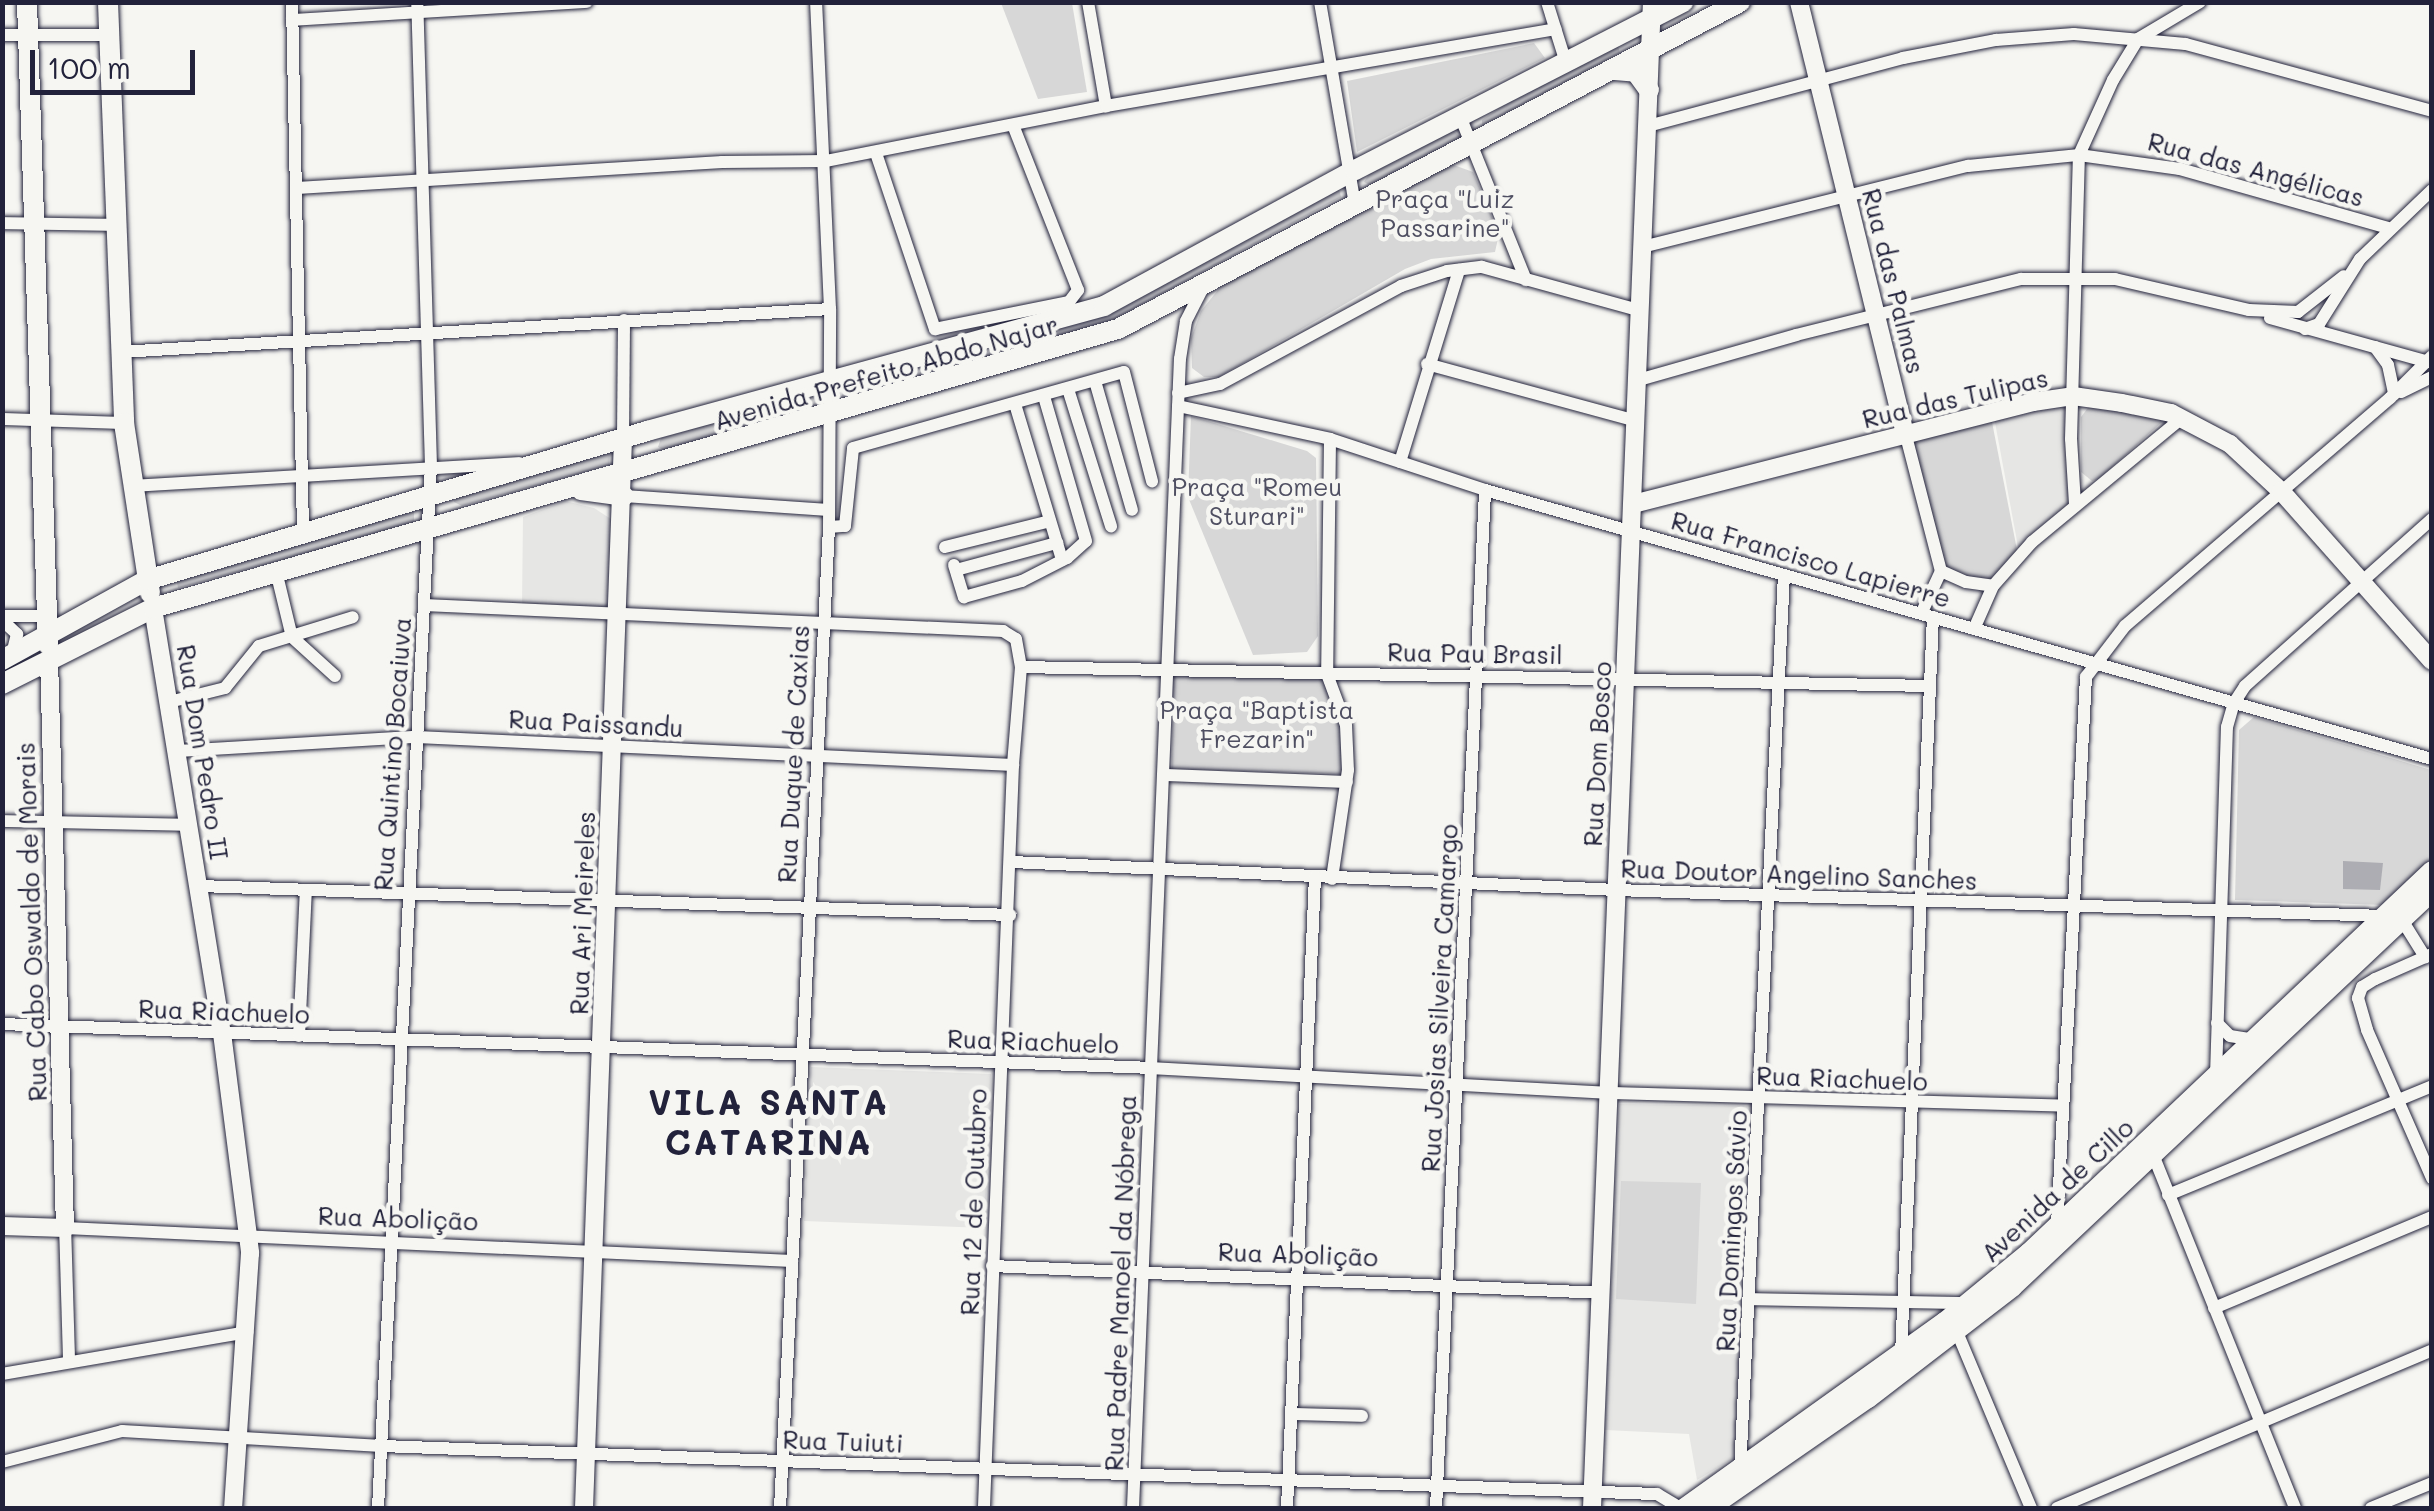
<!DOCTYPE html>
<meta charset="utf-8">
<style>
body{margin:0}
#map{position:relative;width:2434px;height:1511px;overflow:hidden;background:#f6f6f2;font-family:Mali,sans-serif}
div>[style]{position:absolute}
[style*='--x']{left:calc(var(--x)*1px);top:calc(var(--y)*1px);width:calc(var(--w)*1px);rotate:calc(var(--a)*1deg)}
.built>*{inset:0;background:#e6e6e4}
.green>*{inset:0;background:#d7d7d7}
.water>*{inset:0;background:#adadb3}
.roads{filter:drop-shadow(0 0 2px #22223b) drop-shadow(0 0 2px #22223b)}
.minor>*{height:12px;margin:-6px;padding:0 6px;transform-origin:6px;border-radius:6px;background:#f6f6f2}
.tertiary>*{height:18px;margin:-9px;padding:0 9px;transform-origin:9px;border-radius:9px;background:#f6f6f2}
.secondary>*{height:18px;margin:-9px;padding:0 9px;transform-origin:9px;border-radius:9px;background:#f6f6f2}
.primary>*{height:20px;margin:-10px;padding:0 10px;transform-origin:10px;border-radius:10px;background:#f6f6f2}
span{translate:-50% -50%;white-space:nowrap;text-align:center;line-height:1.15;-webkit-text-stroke:9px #f6f6f2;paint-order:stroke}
.street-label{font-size:25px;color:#22223b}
.park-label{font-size:25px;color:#4f4f62}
.district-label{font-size:35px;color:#22223b;font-weight:700;letter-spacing:2.5px}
.frame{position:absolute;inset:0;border:5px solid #22223b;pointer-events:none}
.scale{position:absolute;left:30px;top:50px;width:165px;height:45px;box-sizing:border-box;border:5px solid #22223b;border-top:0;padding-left:12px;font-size:30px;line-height:35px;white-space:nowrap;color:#22223b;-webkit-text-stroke:8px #f6f6f2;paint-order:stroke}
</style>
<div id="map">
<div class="built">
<div style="clip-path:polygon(2069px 404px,2070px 502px,2019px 552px,1994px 417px)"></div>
<div style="clip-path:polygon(565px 501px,594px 508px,614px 521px,613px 613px,522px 605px,523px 517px)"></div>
<div style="clip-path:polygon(811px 1067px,991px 1074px,985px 1228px,804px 1221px)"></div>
<div style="clip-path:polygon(1619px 1104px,1753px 1106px,1734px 1458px,1697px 1480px,1689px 1434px,1605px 1430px)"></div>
</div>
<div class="green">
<div style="clip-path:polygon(1001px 3px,1072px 3px,1087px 92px,1038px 99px)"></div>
<div style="clip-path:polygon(1617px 42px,1620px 53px,1482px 126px,1482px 120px,1528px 89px)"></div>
<div style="clip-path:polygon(1534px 43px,1545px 58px,1357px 152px,1347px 81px)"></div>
<div style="clip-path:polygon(1453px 130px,1460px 137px,1457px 141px,1370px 185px,1364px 182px,1371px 171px)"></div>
<div style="clip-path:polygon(1451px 164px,1473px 172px,1499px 234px,1495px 252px,1431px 259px,1405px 269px,1219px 377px,1204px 377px,1192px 368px,1191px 338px,1201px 311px,1222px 285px)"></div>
<div style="clip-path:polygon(1339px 189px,1341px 197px,1100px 327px,841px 400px,844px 385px,1092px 318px)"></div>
<div style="clip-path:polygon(814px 394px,820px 397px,820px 405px,664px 450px,658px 447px,661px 438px)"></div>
<div style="clip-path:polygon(2090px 405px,2164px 416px,2163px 421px,2099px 479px,2092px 481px,2081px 472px,2081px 417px)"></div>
<div style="clip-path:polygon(1191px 416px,1307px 451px,1316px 458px,1318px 636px,1307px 652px,1253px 655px,1188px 497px)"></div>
<div style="clip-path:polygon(1991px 417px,2018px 555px,1993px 578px,1983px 579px,1941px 571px,1906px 436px)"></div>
<div style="clip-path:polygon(610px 451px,609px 465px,462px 506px,454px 502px,455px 497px)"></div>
<div style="clip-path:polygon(414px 511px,414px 524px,178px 588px,176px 576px)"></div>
<div style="clip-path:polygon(1173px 676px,1324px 679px,1342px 726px,1343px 774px,1172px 769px)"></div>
<div style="clip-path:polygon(2254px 717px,2431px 770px,2431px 859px,2384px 905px,2235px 900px,2239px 730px)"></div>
<div style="clip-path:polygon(1621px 1181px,1701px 1183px,1696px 1304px,1616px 1299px)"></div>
</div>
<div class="water">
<div style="clip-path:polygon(2343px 861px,2383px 863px,2380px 890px,2343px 889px)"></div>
</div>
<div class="roads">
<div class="minor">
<div style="--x:292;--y:2;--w:530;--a:88.81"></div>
<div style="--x:1088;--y:2;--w:106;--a:80.2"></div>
<div style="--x:1320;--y:2;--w:206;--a:80.2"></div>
<div style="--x:1547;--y:2;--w:64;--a:72.7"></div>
<div style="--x:292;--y:20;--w:295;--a:-3.5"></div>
<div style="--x:2;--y:35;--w:107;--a:0"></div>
<div style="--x:1460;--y:116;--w:177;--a:68.1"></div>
<div style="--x:1648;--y:126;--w:264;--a:-14.9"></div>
<div style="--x:1903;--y:58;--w:95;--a:-11"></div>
<div style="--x:1996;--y:40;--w:78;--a:-4.4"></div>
<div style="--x:2074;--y:34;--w:112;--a:5.1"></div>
<div style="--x:2186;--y:44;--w:255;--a:15.2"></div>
<div style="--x:876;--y:153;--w:186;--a:71.5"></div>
<div style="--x:935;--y:329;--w:137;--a:-11.4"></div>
<div style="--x:1069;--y:302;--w:15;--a:-53"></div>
<div style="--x:1078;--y:290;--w:177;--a:-111.5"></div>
<div style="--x:297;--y:188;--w:426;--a:-3.5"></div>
<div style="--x:722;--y:162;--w:104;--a:-0.6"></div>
<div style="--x:826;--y:161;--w:285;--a:-11.1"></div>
<div style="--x:1106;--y:106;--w:456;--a:-9.7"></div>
<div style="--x:2;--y:223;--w:114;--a:1"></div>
<div style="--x:1642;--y:247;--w:336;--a:-14"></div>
<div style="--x:1968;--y:166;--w:112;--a:-5.7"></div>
<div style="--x:2079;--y:155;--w:102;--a:7.9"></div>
<div style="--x:2180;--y:169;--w:216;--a:15.8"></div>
<div style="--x:2298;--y:312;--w:58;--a:-38"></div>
<div style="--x:2270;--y:318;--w:165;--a:15.5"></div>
<div style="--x:2305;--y:329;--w:15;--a:-20"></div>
<div style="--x:2319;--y:324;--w:77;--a:-57.8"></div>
<div style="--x:2360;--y:259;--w:100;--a:-43.8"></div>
<div style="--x:2375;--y:347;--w:22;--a:54"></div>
<div style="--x:2388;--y:365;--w:30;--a:78"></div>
<div style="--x:121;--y:352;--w:710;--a:-3.47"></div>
<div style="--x:1427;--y:364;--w:213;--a:15.2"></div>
<div style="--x:1095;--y:381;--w:134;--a:74"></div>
<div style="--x:1635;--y:381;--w:167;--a:-15.9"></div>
<div style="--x:1796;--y:335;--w:232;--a:-14"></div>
<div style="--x:2021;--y:279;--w:94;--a:0"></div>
<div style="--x:2115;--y:279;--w:138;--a:13"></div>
<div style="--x:2249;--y:310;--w:49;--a:2.3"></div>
<div style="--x:1068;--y:389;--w:144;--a:72.6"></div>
<div style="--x:2401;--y:392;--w:34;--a:-26"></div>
<div style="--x:1178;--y:393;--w:43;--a:-12.1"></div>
<div style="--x:1220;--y:384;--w:206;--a:-28.4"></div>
<div style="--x:1401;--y:286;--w:48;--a:-18.1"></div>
<div style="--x:1447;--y:271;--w:35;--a:-7"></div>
<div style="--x:1482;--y:267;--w:162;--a:15.4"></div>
<div style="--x:1015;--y:404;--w:163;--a:73.2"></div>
<div style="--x:1178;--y:406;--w:156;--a:12.2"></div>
<div style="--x:1330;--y:439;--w:163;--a:18.2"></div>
<div style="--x:1485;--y:490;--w:984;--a:15.86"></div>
<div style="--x:2;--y:419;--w:122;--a:1.9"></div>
<div style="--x:1906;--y:436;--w:139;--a:75.5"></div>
<div style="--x:1941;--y:571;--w:47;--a:114.9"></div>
<div style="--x:623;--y:438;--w:118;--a:-89.5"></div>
<div style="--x:1330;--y:439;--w:235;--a:90.7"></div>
<div style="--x:1327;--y:674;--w:54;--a:69.6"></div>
<div style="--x:1346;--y:725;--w:45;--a:87.5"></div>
<div style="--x:1348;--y:770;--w:110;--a:98.4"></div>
<div style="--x:1400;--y:462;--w:201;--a:-72.9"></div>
<div style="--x:133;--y:486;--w:387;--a:-3.4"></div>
<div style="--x:624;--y:496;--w:205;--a:3.9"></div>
<div style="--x:2075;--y:504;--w:65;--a:-93.5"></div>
<div style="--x:2071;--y:439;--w:284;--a:-88.4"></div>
<div style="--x:2079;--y:155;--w:82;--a:-65.6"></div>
<div style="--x:2113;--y:80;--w:48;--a:-58.6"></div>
<div style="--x:2138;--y:39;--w:72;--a:-30.8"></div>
<div style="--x:829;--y:527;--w:16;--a:-4"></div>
<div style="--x:845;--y:526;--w:78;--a:-84.1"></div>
<div style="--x:853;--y:448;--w:281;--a:-15.7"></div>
<div style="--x:1124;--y:372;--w:113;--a:75.6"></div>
<div style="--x:945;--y:547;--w:108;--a:-13.9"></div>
<div style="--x:954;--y:565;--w:34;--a:73"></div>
<div style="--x:964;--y:597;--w:60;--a:-15.4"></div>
<div style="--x:1022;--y:581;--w:51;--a:-27.1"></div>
<div style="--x:1067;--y:558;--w:25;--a:-42"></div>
<div style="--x:1086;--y:541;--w:151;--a:-106.2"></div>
<div style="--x:956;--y:570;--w:105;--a:-15"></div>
<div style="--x:276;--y:571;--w:68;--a:76.4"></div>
<div style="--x:292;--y:637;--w:58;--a:42.2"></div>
<div style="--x:1941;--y:571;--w:27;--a:24"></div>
<div style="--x:1966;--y:582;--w:27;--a:8"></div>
<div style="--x:424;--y:605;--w:580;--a:2.57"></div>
<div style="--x:1003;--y:631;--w:15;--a:32"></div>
<div style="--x:1016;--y:639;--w:28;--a:80"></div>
<div style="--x:1021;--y:667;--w:98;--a:94.7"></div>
<div style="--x:1013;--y:765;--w:744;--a:92.24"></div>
<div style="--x:2;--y:616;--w:44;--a:0"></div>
<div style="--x:2;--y:620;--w:21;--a:43"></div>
<div style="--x:17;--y:634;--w:21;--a:104"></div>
<div style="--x:1974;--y:629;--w:47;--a:-66.2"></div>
<div style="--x:1993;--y:586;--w:59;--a:-48.4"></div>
<div style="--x:2032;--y:542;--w:195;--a:-39.6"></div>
<div style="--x:1021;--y:667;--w:907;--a:1.2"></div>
<div style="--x:169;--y:702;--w:58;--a:-14"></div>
<div style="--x:225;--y:688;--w:54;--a:-51"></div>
<div style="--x:259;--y:646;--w:98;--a:-17.1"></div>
<div style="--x:178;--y:751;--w:239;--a:-3.4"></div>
<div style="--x:417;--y:737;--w:597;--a:2.69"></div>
<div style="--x:1166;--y:775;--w:181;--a:2.2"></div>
<div style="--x:2;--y:821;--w:188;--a:1.2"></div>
<div style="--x:1012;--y:862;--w:605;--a:2.65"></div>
<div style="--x:1616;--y:890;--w:768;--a:1.94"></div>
<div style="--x:200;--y:886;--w:811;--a:2.05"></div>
<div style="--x:2402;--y:920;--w:44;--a:58.1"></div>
<div style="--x:2432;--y:954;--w:62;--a:156.3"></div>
<div style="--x:2375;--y:979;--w:15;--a:148"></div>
<div style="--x:2362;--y:987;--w:12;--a:110"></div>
<div style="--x:2358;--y:998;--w:33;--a:74"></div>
<div style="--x:2367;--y:1030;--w:162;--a:66.3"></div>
<div style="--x:2217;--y:1023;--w:18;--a:45"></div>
<div style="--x:2230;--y:1036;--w:24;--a:9"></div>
<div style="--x:2;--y:1024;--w:1150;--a:2.19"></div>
<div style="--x:1151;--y:1068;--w:459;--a:3.1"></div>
<div style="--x:1609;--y:1093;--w:453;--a:1.6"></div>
<div style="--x:299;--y:1036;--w:146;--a:-87.3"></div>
<div style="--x:2216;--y:1076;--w:349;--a:-88.2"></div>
<div style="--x:2227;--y:727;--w:25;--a:-74"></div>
<div style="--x:2234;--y:703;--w:20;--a:-57"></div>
<div style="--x:2245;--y:686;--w:251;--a:-41.8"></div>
<div style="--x:2154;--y:1157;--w:378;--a:68.1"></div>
<div style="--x:2168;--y:1195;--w:286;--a:-22.4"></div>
<div style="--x:2057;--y:1225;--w:549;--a:-86.97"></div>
<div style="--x:2086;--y:677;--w:64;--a:-52.6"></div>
<div style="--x:2125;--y:626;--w:350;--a:-40.7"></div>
<div style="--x:2390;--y:398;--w:59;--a:-45"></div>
<div style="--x:992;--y:1266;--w:611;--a:2.53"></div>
<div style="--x:1749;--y:1299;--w:217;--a:1.1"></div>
<div style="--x:2214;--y:1308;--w:236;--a:-22.7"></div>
<div style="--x:1957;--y:1332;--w:191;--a:67.2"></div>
<div style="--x:1901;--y:1355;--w:739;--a:-87.52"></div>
<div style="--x:69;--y:1359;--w:131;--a:-91.7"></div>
<div style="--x:65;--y:1228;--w:728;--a:2.6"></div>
<div style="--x:2;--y:1374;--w:249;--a:-9.7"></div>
<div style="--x:1292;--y:1414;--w:70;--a:1.6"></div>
<div style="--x:2;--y:1462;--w:124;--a:-14.5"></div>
<div style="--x:122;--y:1431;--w:260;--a:3.3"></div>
<div style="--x:382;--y:1446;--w:1276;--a:2.16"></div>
<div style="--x:1657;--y:1494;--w:27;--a:31"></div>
<div style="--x:1740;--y:1471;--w:897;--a:-87.19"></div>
<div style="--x:378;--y:1508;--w:1043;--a:-87.09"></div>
<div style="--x:431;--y:466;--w:464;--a:-91.7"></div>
<div style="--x:780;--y:1508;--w:982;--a:-87.14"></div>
<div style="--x:829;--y:527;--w:218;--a:-89.7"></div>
<div style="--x:830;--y:309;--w:307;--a:-92.6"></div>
<div style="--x:1133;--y:1508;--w:1150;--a:-87.66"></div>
<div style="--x:1180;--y:359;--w:38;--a:-81"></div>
<div style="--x:1186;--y:321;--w:38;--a:-63"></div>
<div style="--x:1287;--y:1508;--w:632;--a:-87.46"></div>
<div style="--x:1436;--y:1508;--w:1019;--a:-87.24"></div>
<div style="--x:2057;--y:1508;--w:407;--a:-22.8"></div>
<div style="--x:2371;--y:1508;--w:66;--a:-22.3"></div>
</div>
<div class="tertiary">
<div style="--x:2;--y:1226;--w:63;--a:1.8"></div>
<div style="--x:65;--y:1228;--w:569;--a:-91.61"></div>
</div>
<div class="secondary">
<div style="--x:1799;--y:2;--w:447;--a:76.2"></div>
<div style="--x:1633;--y:504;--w:413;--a:-14.3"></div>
<div style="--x:2033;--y:402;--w:40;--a:-8.5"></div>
<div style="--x:2073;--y:396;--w:49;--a:8.1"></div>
<div style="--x:2122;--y:403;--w:50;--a:11.5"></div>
<div style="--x:2171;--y:413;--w:67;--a:27.7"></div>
<div style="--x:2230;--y:444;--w:69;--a:42.7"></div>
<div style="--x:2281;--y:491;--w:227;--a:48.4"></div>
<div style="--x:153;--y:608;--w:431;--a:80.8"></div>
<div style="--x:222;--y:1033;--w:222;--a:82.7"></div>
<div style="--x:250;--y:1253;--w:256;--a:93.8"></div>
<div style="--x:584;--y:1508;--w:1071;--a:-87.91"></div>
<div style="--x:1592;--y:1508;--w:1507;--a:-87.72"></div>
</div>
<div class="primary">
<div style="--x:27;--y:2;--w:643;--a:88.13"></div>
<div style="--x:108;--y:2;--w:421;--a:87.8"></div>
<div style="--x:124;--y:423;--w:172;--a:81.3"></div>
<div style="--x:1615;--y:70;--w:21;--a:5"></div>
<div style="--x:1636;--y:72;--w:22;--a:54"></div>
<div style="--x:581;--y:490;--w:43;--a:7.9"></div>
<div style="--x:2;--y:660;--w:166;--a:-28.9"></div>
<div style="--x:147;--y:580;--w:522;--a:-16.59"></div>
<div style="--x:647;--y:431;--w:474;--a:-15.3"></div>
<div style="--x:1104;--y:306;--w:285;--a:-28.5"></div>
<div style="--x:1355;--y:170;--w:369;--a:-27.1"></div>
<div style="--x:2;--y:684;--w:169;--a:-26.7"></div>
<div style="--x:153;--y:608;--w:1005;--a:-16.13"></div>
<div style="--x:1118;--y:329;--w:703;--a:-27.73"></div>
<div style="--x:1685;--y:1508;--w:320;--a:-35.6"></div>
<div style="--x:1945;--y:1322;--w:109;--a:-39.4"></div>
<div style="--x:2029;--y:1253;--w:555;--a:-43.47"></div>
<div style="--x:1709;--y:1508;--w:193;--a:-34.7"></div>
<div style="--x:1868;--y:1398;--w:182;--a:-37.6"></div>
<div style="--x:2012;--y:1287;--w:577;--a:-43.32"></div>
</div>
</div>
<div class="street-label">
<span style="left:2256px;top:169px;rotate:15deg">Rua das Angélicas</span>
<span style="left:1894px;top:281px;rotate:76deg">Rua das Palmas</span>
<span style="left:886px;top:372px;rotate:-16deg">Avenida Prefeito Abdo Najar</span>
<span style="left:1955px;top:398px;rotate:-13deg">Rua das Tulipas</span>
<span style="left:1811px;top:559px;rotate:16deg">Rua Francisco Lapierre</span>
<span style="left:1475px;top:653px;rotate:1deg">Rua Pau Brasil</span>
<span style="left:596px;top:723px;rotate:3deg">Rua Paissandu</span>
<span style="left:203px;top:752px;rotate:81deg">Rua Dom Pedro II</span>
<span style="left:392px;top:754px;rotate:-86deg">Rua Quintino Bocaiuva</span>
<span style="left:793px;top:754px;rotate:-87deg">Rua Duque de Caxias</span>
<span style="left:1597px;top:754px;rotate:-87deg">Rua Dom Bosco</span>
<span style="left:1799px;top:874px;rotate:2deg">Rua Doutor Angelino Sanches</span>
<span style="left:582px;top:913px;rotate:-88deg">Rua Ari Meireles</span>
<span style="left:31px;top:922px;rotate:-92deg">Rua Cabo Oswaldo de Morais</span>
<span style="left:1439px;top:998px;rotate:-87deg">Rua Josias Silveira Camargo</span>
<span style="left:224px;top:1011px;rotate:2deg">Rua Riachuelo</span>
<span style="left:1033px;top:1041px;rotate:2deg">Rua Riachuelo</span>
<span style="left:1842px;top:1078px;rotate:2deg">Rua Riachuelo</span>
<span style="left:2057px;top:1190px;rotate:-43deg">Avenida de Cillo</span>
<span style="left:973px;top:1202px;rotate:-88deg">Rua 12 de Outubro</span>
<span style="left:398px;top:1218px;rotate:2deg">Rua Abolição</span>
<span style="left:1731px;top:1231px;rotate:-87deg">Rua Domingos Sávio</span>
<span style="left:1298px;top:1254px;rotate:2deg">Rua Abolição</span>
<span style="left:1120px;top:1283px;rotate:-88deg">Rua Padre Manoel da Nóbrega</span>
<span style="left:843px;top:1441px;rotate:2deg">Rua Tuiuti</span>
</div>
<div class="park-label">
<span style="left:1445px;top:213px">Praça "Luiz<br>Passarine"</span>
<span style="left:1257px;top:501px">Praça "Romeu<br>Sturari"</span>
<span style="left:1257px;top:724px">Praça "Baptista<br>Frezarin"</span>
</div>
<div class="district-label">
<span style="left:769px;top:1121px">VILA SANTA<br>CATARINA</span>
</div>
<div class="frame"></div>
<div class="scale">100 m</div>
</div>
